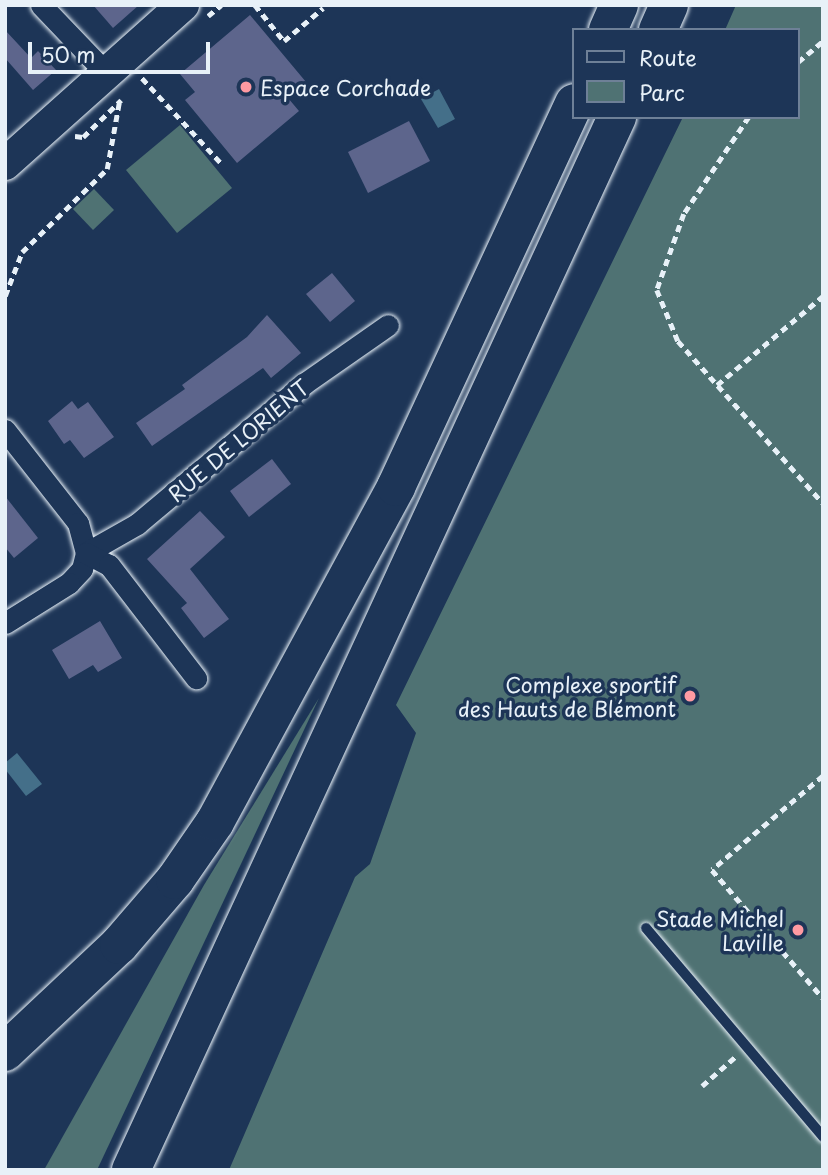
<!DOCTYPE html>
<meta charset="utf-8">
<style>
body{margin:0}
#map{position:relative;width:828px;height:1175px;overflow:hidden;background:#1d3557;font-family:"Playpen Sans",sans-serif}
div>[style]{position:absolute}
[style*='--x']{left:calc(var(--x)*1px);top:calc(var(--y)*1px);width:calc(var(--w)*1px);rotate:calc(var(--a)*1deg)}
.green>*{inset:0;background:#4f7273}
.water>*{inset:0;background:#446f89}
.building>*{inset:0;background:#5d658c}
.path>*{height:4.5px;margin-top:-2.25px;transform-origin:0;background:repeating-linear-gradient(90deg,#e8f1f8 0 7px,transparent 0 12px)}
.roads{filter:drop-shadow(0 0 2px #e8f1f8) drop-shadow(0 0 2px #e8f1f8)}
.lane>*{height:10px;margin:-5px;padding:0 5px;transform-origin:5px;border-radius:5px;background:#1d3557}
.street>*{height:21px;margin:-10.5px;padding:0 10.5px;transform-origin:10.5px;border-radius:10.5px;background:#1d3557}
.secondary>*{height:32px;margin:-16px;padding:0 16px;transform-origin:16px;border-radius:16px;background:#1d3557}
.highway>*{height:38px;margin:-19px;padding:0 19px;transform-origin:19px;border-radius:19px;background:#1d3557}
.dots>*{width:19px;height:19px;translate:-50% -50%;box-sizing:border-box;border:4px solid #1d3557;border-radius:50%}
span{translate:-50% -50%;white-space:nowrap;text-align:center;line-height:1.15;-webkit-text-stroke:7px #1d3557;paint-order:stroke}
.poi-label{font-size:21px;color:#e8f1f8}
.left{translate:0 -50%;text-align:left}
.right{translate:-100% -50%;text-align:right}
.street-label{font-size:21px;color:#e8f1f8}
.frame{position:absolute;inset:0;border:7px solid #e8f1f8;pointer-events:none}
.legend{position:absolute;left:572px;top:28px;width:228px;height:91px;box-sizing:border-box;background:#1d3557;border:2px solid #6e8097;margin:0;padding:9px 12px;list-style:none;font-size:21px;color:#e8f1f8}
.legend li{display:flex;align-items:center;gap:14px;height:35px}
.legend b{width:35px;border:2px solid #6e8097}
.scale{position:absolute;left:28px;top:42px;width:182px;height:32px;box-sizing:border-box;border:4px solid #e8f1f8;border-top:0;padding-left:9px;font-size:21px;line-height:24px;white-space:nowrap;color:#e8f1f8;-webkit-text-stroke:5px #1d3557;paint-order:stroke}
</style>
<div id="map">
<div class="green">
<div style="clip-path:polygon(736px 5px,823px 5px,823px 1170px,229px 1170px,355px 877px,370px 864px,416px 733px,396px 705px,683px 117px,798px 117px,798px 30px,725px 30px)"></div>
<div style="clip-path:polygon(180px 125px,232px 188px,177px 233px,126px 170px)"></div>
<div style="clip-path:polygon(94px 189px,114px 210px,93px 230px,73px 209px)"></div>
<div style="clip-path:polygon(319px 698px,97px 1170px,44px 1170px,204px 885px)"></div>
</div>
<div class="water">
<div style="clip-path:polygon(439px 89px,455px 119px,438px 128px,421px 99px)"></div>
<div style="clip-path:polygon(17px 753px,42px 784px,26px 796px,5px 769px,5px 763px)"></div>
</div>
<div class="building">
<div style="clip-path:polygon(93px 5px,139px 5px,113px 28px)"></div>
<div style="clip-path:polygon(250px 15px,306px 82px,288px 98px,299px 111px,237px 163px,185px 100px,195px 92px,180px 74px)"></div>
<div style="clip-path:polygon(5px 30px,31px 58px,38px 51px,56px 70px,33px 90px,5px 58px)"></div>
<div style="clip-path:polygon(409px 121px,430px 161px,368px 193px,348px 152px)"></div>
<div style="clip-path:polygon(332px 273px,355px 301px,330px 322px,306px 294px)"></div>
<div style="clip-path:polygon(267px 315px,301px 353px,271px 378px,263px 368px,152px 446px,136px 423px,185px 389px,182px 385px,247px 337px)"></div>
<div style="clip-path:polygon(72px 401px,78px 409px,88px 402px,114px 437px,84px 458px,70px 440px,64px 444px,48px 421px)"></div>
<div style="clip-path:polygon(272px 459px,291px 484px,249px 517px,230px 491px)"></div>
<div style="clip-path:polygon(5px 496px,38px 538px,14px 558px,5px 547px)"></div>
<div style="clip-path:polygon(200px 511px,225px 537px,190px 569px,229px 619px,204px 638px,181px 608px,187px 603px,147px 559px)"></div>
<div style="clip-path:polygon(100px 621px,122px 658px,98px 672px,93px 665px,69px 679px,52px 650px)"></div>
</div>
<div class="path">
<div style="--x:255;--y:5;--w:46;--a:51.1"></div>
<div style="--x:284;--y:41;--w:51;--a:-40.2"></div>
<div style="--x:208;--y:16;--w:17;--a:-40"></div>
<div style="--x:798;--y:62;--w:33;--a:-40"></div>
<div style="--x:142;--y:78;--w:115;--a:47.1"></div>
<div style="--x:749;--y:117;--w:117;--a:123.8"></div>
<div style="--x:684;--y:214;--w:81;--a:109.6"></div>
<div style="--x:657;--y:290;--w:55;--a:67.6"></div>
<div style="--x:678;--y:341;--w:217;--a:48.2"></div>
<div style="--x:75;--y:136;--w:8;--a:7"></div>
<div style="--x:83;--y:137;--w:53;--a:-44.2"></div>
<div style="--x:5;--y:296;--w:47;--a:-68.9"></div>
<div style="--x:22;--y:252;--w:119;--a:-44.3"></div>
<div style="--x:107;--y:169;--w:67;--a:-79.7"></div>
<div style="--x:717;--y:385;--w:138;--a:-40"></div>
<div style="--x:823;--y:776;--w:145;--a:139.7"></div>
<div style="--x:712;--y:870;--w:169;--a:49.1"></div>
<div style="--x:702;--y:1086;--w:44;--a:-41.3"></div>
</div>
<div class="roads">
<div class="lane">
<div style="--x:646;--y:928;--w:274;--a:49.7"></div>
</div>
<div class="street">
<div style="--x:41;--y:5;--w:97;--a:46.3"></div>
<div style="--x:5;--y:430;--w:118;--a:51.9"></div>
<div style="--x:78;--y:523;--w:31;--a:75"></div>
<div style="--x:86;--y:553;--w:16;--a:104"></div>
<div style="--x:82;--y:569;--w:19;--a:133"></div>
<div style="--x:69;--y:583;--w:75;--a:148"></div>
<div style="--x:86;--y:553;--w:59;--a:-29.6"></div>
<div style="--x:137;--y:524;--w:219;--a:-40"></div>
<div style="--x:305;--y:383;--w:101;--a:-34.9"></div>
<div style="--x:86;--y:553;--w:26;--a:28"></div>
<div style="--x:109;--y:565;--w:143;--a:52.4"></div>
</div>
<div class="secondary">
<div style="--x:5;--y:164;--w:239;--a:-41.8"></div>
</div>
<div class="highway">
<div style="--x:608;--y:30;--w:27;--a:-66"></div>
<div style="--x:658;--y:30;--w:27;--a:-66"></div>
<div style="--x:5;--y:1052;--w:156;--a:-43.2"></div>
<div style="--x:119;--y:945;--w:86;--a:-49.3"></div>
<div style="--x:175;--y:880;--w:70;--a:-55.4"></div>
<div style="--x:215;--y:822;--w:381;--a:-61.6"></div>
<div style="--x:396;--y:487;--w:423;--a:-65.1"></div>
<div style="--x:131;--y:1170;--w:1160;--a:-65.22"></div>
</div>
</div>
<div class="dots">
<div style="left:246px;top:87px;background:#ff9aa2"></div>
<div style="left:690px;top:696px;background:#ff9aa2"></div>
<div style="left:798px;top:930px;background:#ff9aa2"></div>
</div>
<div class="poi-label">
<span class="left" style="left:260px;top:87px">Espace Corchade</span>
<span class="right" style="left:676px;top:696px">Complexe sportif<br>des Hauts de Blémont</span>
<span class="right" style="left:784px;top:930px">Stade Michel<br>Laville</span>
</div>
<div class="street-label">
<span style="left:238px;top:440px;rotate:-40deg">RUE DE LORIENT</span>
</div>
<div class="frame"></div>
<ul class="legend">
<li><b style="height:9px;background:#1d3557"></b>Route</li>
<li><b style="height:19px;background:#4f7273"></b>Parc</li>
</ul>
<div class="scale">50 m</div>
</div>
